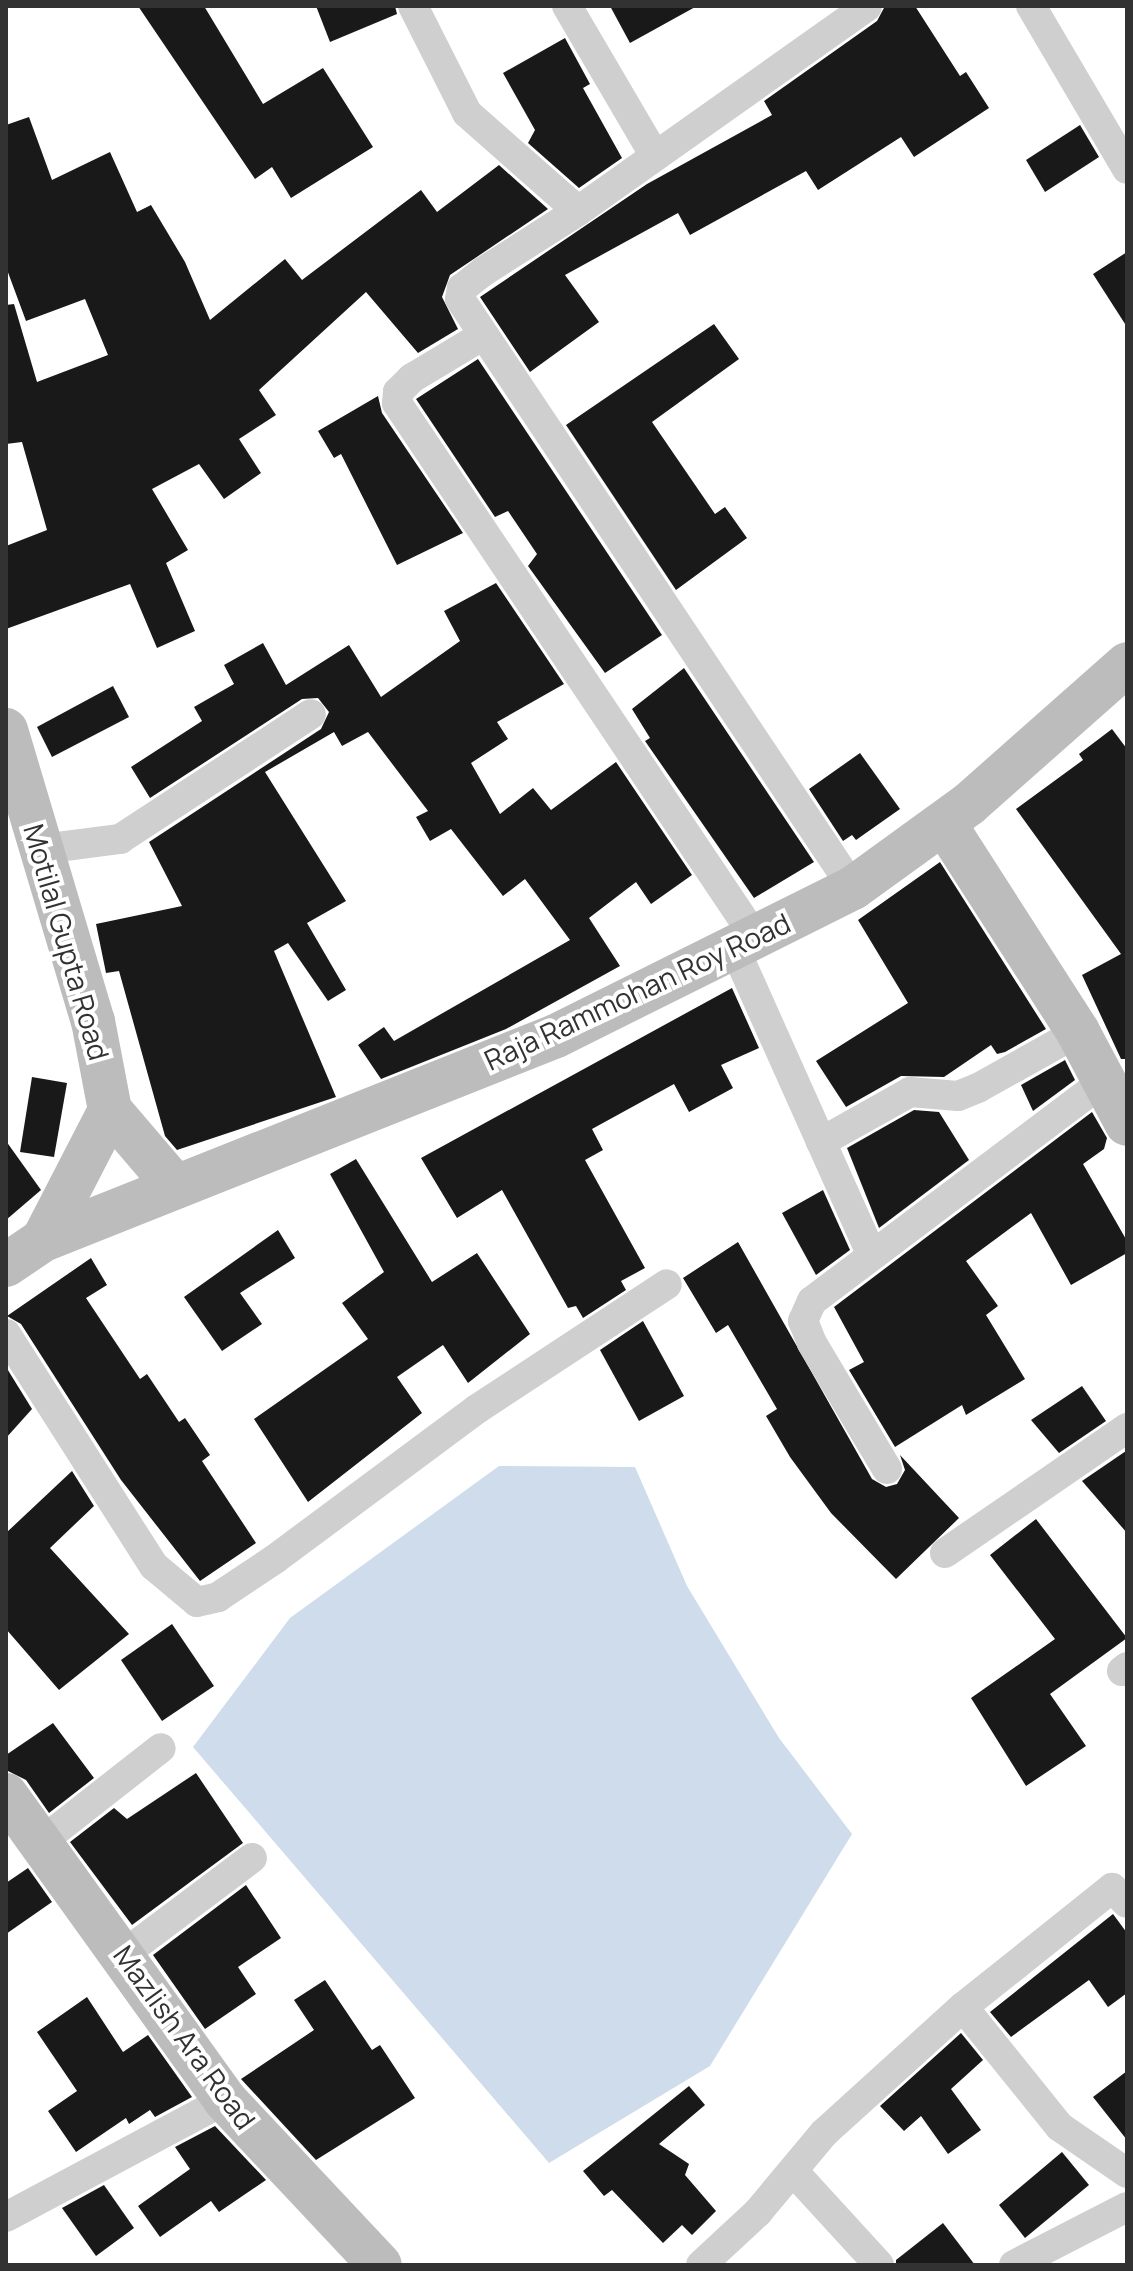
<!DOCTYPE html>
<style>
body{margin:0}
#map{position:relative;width:1133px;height:2271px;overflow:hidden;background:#fff;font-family:Manrope,sans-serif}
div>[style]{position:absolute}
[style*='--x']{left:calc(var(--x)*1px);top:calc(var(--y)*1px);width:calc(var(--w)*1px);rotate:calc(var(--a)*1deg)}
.water>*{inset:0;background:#cedcec}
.building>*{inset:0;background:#191919}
.street>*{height:30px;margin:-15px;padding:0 15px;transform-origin:15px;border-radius:15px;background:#cfcfcf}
.secondary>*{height:44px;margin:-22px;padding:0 22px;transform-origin:22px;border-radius:22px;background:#bcbcbc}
span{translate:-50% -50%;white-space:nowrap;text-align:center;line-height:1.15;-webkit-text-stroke:8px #fff;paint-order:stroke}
.street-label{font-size:28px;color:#323232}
.frame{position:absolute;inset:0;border:8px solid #323232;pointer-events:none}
</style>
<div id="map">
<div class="water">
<div style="clip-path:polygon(499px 1466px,635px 1467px,687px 1586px,779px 1738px,852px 1834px,710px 2066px,549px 2163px,193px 1747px,290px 1618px)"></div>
</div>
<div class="building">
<div style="clip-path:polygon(138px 6px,204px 6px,263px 104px,323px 68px,373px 147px,291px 198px,272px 167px,255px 179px)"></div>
<div style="clip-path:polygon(316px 6px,395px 6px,397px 14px,330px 42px)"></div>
<div style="clip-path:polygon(610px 6px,697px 6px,630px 43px)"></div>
<div style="clip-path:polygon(885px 6px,915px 6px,960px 76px,966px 72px,989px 108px,914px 157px,901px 137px,818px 190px,806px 171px,690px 235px,678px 213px,565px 275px,599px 322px,530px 372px,480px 297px,647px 184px,772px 115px,764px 101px,877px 21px)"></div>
<div style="clip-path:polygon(565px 38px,590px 84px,583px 88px,622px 158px,579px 188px,528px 143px,535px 130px,503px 73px)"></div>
<div style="clip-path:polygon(29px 117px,52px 180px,110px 152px,137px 212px,151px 205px,185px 262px,210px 320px,285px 259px,302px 280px,421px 190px,437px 212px,499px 165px,548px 209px,450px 275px,442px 297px,458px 329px,418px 353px,366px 292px,259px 390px,276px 415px,239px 439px,261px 473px,224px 499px,199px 464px,152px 489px,188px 550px,166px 563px,195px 631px,157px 648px,130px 584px,6px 629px,6px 546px,47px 530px,22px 442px,6px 444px,6px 305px,14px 304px,37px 382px,108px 355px,85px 299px,26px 321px,6px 267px,6px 125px)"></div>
<div style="clip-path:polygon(1080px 125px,1099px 157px,1045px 192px,1026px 160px)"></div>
<div style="clip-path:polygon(1127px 252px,1127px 327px,1093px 274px)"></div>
<div style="clip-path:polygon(714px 324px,739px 359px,652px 422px,715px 514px,725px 507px,747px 538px,676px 590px,566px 425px)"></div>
<div style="clip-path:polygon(478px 359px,662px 635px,605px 673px,528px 566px,537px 554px,508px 511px,495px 517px,416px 399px)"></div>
<div style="clip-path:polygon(378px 396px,382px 413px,463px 533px,397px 565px,341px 454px,334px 458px,318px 431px)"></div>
<div style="clip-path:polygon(496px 583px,564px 684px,497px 722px,508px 739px,471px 763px,500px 814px,533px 788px,551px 810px,616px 762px,692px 875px,651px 904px,636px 882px,589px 918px,620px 966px,506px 1029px,381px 1079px,358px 1045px,384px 1027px,394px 1041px,570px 940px,525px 879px,503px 896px,451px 829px,430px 841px,416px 817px,428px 811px,368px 732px,342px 746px,334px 732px,265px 772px,346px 901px,307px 923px,346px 990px,328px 1001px,288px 943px,274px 951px,336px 1097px,177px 1150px,165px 1136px,119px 971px,106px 973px,96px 924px,182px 906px,149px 842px,321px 729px,329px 712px,318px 698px,302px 699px,150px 798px,131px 767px,202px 721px,194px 707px,234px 684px,224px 665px,263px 643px,286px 685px,349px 645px,381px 697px,460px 641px,444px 611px)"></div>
<div style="clip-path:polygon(684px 668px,814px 862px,754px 898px,645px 741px,650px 738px,632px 709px)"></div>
<div style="clip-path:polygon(113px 686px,129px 717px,52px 757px,37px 727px)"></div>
<div style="clip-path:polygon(1112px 729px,1127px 749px,1127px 1059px,1121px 1059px,1082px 975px,1121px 954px,1016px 809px,1083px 760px,1079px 754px)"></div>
<div style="clip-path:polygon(860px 753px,900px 809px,856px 840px,852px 835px,843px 841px,809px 789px)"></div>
<div style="clip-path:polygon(940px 862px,1046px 1029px,1005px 1052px,997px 1054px,991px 1045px,944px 1077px,901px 1076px,846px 1107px,816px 1061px,908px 1003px,858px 920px)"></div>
<div style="clip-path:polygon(732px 988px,759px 1048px,721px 1065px,733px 1088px,689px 1112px,674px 1084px,592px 1129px,603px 1150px,585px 1160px,645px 1268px,621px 1281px,626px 1290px,583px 1318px,576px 1306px,568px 1308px,502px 1190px,457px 1218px,421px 1158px)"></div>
<div style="clip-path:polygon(1065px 1060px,1075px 1080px,1033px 1111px,1021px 1085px)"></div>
<div style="clip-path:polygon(32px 1077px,67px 1083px,54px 1157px,20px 1152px)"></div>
<div style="clip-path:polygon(914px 1110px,939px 1112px,969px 1160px,879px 1228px,847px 1148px)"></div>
<div style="clip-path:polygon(1092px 1112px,1107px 1138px,1104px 1149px,1083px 1164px,1127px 1241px,1127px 1253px,1071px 1285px,1031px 1213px,966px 1261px,998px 1306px,986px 1315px,1025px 1379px,966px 1415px,962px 1405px,895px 1447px,849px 1370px,864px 1362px,834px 1307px)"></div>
<div style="clip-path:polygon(6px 1141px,41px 1190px,6px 1220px)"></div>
<div style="clip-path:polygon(356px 1159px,432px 1282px,477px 1253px,530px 1334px,468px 1383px,443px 1345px,397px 1377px,422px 1413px,308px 1502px,254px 1419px,368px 1339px,342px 1303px,384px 1272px,330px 1174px)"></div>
<div style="clip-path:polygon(823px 1190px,850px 1250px,816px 1275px,782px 1213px)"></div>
<div style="clip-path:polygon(278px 1230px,295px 1258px,240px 1293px,262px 1324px,222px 1351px,184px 1297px)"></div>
<div style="clip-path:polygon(738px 1242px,872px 1479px,886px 1487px,897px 1484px,905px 1470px,900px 1455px,959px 1518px,896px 1579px,831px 1513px,790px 1457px,766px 1416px,777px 1409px,728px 1325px,716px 1333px,683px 1278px)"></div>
<div style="clip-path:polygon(91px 1258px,107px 1285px,86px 1298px,140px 1379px,147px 1374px,179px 1422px,185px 1418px,210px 1455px,202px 1461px,256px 1543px,200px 1581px,121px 1480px,21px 1324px,7px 1316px)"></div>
<div style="clip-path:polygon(643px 1321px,684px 1396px,639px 1421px,600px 1350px)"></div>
<div style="clip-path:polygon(6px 1367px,32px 1409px,6px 1438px)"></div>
<div style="clip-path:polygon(1082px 1386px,1106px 1421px,1059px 1453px,1031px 1420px)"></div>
<div style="clip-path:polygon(1126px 1451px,1127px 1452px,1127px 1533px,1082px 1481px)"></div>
<div style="clip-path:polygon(72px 1471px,94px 1506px,50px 1548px,129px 1634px,59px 1690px,6px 1629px,6px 1533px)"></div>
<div style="clip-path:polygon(1036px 1519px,1127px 1638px,1050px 1694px,1086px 1746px,1026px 1786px,971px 1698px,1055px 1639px,990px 1555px)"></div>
<div style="clip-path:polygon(172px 1624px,214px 1686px,162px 1721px,121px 1660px)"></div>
<div style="clip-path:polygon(53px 1723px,94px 1778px,49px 1813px,26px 1780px,6px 1770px,6px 1755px)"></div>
<div style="clip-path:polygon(196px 1773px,243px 1843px,132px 1925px,70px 1842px,114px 1808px,127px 1819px)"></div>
<div style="clip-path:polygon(28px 1868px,52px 1902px,6px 1934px,6px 1883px)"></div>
<div style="clip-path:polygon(246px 1885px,281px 1938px,238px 1967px,256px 1994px,205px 2029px,153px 1955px)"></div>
<div style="clip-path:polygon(1113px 1914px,1127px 1933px,1127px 1993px,1108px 2007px,1089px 1980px,1011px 2037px,990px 2012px)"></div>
<div style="clip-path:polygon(325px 1980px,372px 2050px,380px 2045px,415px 2098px,316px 2160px,241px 2079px,314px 2030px,294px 2000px)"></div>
<div style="clip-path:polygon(87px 1997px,123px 2052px,148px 2035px,192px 2097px,155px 2117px,150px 2110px,129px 2124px,126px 2118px,76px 2152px,48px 2111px,77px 2091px,37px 2032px)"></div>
<div style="clip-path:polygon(961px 2033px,983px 2060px,951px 2089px,981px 2130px,948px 2154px,921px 2116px,904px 2131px,880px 2106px)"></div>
<div style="clip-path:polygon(1127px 2071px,1127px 2140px,1093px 2097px)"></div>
<div style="clip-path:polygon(689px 2086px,705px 2105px,659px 2144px,689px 2164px,685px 2175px,716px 2211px,692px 2235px,682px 2225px,663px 2243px,612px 2190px,604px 2196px,583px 2171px)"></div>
<div style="clip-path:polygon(215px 2126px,266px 2180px,219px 2212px,211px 2201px,160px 2237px,138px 2206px,190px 2169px,175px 2147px)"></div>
<div style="clip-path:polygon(1062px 2152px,1089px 2185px,1025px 2238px,999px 2205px)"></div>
<div style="clip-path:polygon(104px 2185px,134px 2228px,96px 2256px,62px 2208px)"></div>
<div style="clip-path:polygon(943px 2223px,975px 2265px,896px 2265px,896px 2260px)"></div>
</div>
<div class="street">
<div style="--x:413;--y:6;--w:120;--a:63.2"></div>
<div style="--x:467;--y:113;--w:148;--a:41.4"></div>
<div style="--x:578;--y:211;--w:112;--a:147.4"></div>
<div style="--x:484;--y:271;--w:28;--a:142"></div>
<div style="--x:462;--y:288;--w:11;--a:100"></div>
<div style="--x:460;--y:299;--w:708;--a:56.29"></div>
<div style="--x:567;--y:6;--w:174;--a:59.6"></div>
<div style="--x:1031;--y:6;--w:189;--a:59.5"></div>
<div style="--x:578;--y:211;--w:354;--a:-35.3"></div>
<div style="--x:482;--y:336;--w:82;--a:149"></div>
<div style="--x:412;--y:378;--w:20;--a:135"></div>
<div style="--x:398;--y:392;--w:11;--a:95"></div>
<div style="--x:397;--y:403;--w:643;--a:56.16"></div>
<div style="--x:42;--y:849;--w:79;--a:-7.3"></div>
<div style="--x:120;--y:839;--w:228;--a:-33.2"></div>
<div style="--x:734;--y:947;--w:335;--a:65.9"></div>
<div style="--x:821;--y:1142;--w:102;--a:-29.3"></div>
<div style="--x:910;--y:1092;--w:48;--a:4.8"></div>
<div style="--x:958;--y:1096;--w:22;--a:-22"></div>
<div style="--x:978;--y:1088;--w:115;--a:-29.2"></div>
<div style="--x:6;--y:1334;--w:275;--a:57.5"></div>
<div style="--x:154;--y:1566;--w:56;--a:39.9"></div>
<div style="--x:197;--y:1602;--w:22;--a:-13"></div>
<div style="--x:218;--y:1597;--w:69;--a:-33.7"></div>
<div style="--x:275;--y:1559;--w:252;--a:-36.6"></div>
<div style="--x:477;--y:1409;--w:227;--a:-33.3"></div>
<div style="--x:887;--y:1469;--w:147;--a:-120.8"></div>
<div style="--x:812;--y:1343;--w:24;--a:-112"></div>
<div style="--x:803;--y:1321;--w:22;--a:-66"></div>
<div style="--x:812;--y:1301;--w:362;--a:-37"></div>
<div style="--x:945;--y:1553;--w:221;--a:-34.5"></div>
<div style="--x:1122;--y:1671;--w:6;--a:-39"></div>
<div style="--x:41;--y:1842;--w:152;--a:-38.1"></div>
<div style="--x:124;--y:1954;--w:160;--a:-36.9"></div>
<div style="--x:963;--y:2007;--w:154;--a:51.1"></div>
<div style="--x:1060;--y:2127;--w:81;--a:34.5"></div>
<div style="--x:793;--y:2171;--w:127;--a:47.5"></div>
<div style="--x:6;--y:2217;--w:248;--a:-28.1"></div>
<div style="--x:701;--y:2265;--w:78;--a:-42.9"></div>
<div style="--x:758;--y:2212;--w:103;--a:-50.1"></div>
<div style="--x:824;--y:2133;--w:188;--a:-42.2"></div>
<div style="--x:963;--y:2007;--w:191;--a:-38.6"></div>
<div style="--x:1112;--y:1888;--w:21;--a:45"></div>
<div style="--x:1014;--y:2265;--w:127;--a:-27.2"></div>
</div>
<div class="secondary">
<div style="--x:6;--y:730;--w:304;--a:73.4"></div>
<div style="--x:93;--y:1021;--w:91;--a:79.2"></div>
<div style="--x:110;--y:1110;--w:99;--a:49.5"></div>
<div style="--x:944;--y:823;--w:248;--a:57.3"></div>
<div style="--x:1078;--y:1032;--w:104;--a:62"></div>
<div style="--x:43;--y:1240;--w:146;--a:-62.7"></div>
<div style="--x:6;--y:1265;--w:45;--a:-34"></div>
<div style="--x:43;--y:1240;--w:552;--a:-21.69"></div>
<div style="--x:556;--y:1036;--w:332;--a:-26.5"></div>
<div style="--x:853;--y:888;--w:143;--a:-35.9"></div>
<div style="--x:969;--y:804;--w:211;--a:-41.5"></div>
<div style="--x:6;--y:1795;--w:375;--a:54.3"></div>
<div style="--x:225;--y:2100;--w:226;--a:46.8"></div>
</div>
<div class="street-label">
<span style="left:67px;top:942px;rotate:74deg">Motilal Gupta Road</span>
<span style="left:637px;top:991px;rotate:-25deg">Raja Rammohan Roy Road</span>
<span style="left:185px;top:2037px;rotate:54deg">Mazlish Ara Road</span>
</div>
<div class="frame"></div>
</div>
